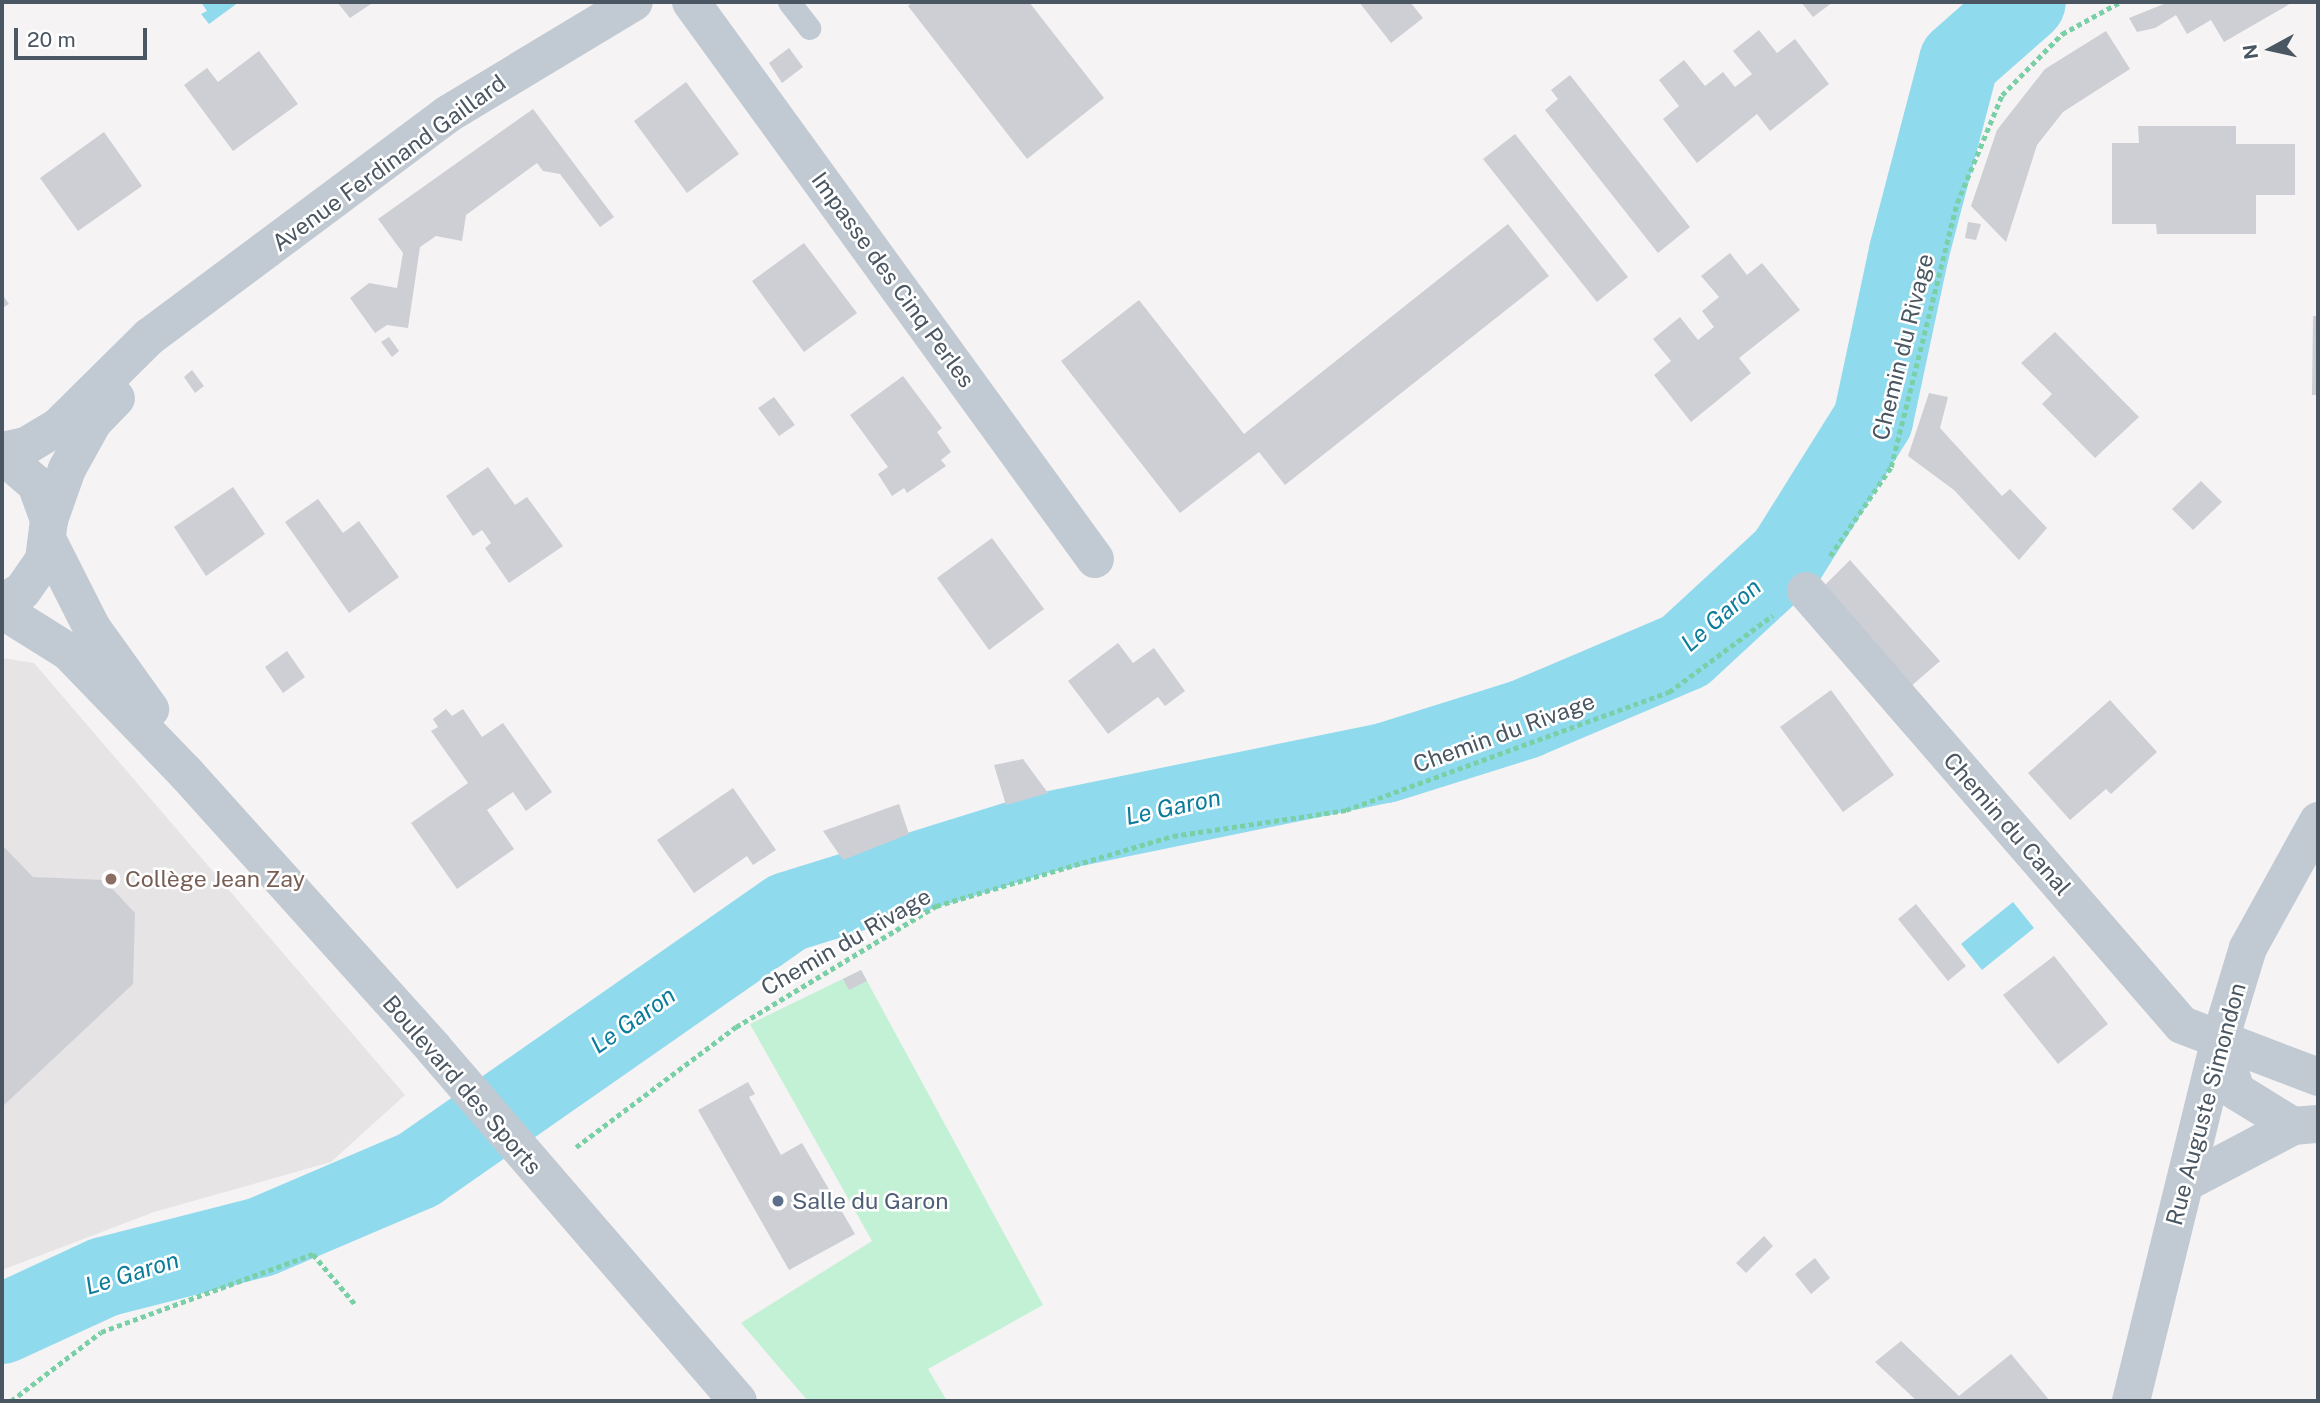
<!DOCTYPE html>
<meta charset="utf-8">
<style>
body{margin:0}
#map{position:relative;width:2320px;height:1403px;overflow:hidden;background:#f5f3f3;font-family:"Public Sans",sans-serif}
div>[style]{position:absolute}
[style*='--x']{left:calc(var(--x)*1px);top:calc(var(--y)*1px);width:calc(var(--w)*1px);rotate:calc(var(--a)*1deg)}
.education>*{inset:0;background:#e6e4e5}
.green>*{inset:0;background:#c3f1d5}
.water>*{inset:0;background:#90daee}
.river>*{height:80px;margin:-40px;padding:0 40px;transform-origin:40px;border-radius:40px;background:#90daee}
.building>*{inset:0;background:#cdcfd5}
.path>*{height:4.5px;margin-top:-2.25px;transform-origin:0;background:repeating-linear-gradient(90deg,#7ad0a6 0 5px,transparent 0 8.5px)}
.service>*{height:23px;margin:-11.5px;padding:0 11.5px;transform-origin:11.5px;border-radius:11.5px;background:#c1cad2}
.minor>*{height:38px;margin:-19px;padding:0 19px;transform-origin:19px;border-radius:19px;background:#c1cad2}
.dots>*{width:19px;height:19px;translate:-50% -50%;box-sizing:border-box;border:4px solid #fff;border-radius:50%}
span{translate:-50% -50%;white-space:nowrap;text-align:center;line-height:1.15;-webkit-text-stroke:5px #fff;paint-order:stroke}
.street-label{font-size:23px;color:#4a5661}
.education-label{font-size:23px;color:#785e54}
.left{translate:0 -50%;text-align:left}
.service-label{font-size:23px;color:#4e5e75}
.water-label{font-size:24px;color:#0c7c9b;font-style:italic}
.frame{position:absolute;inset:0;border:4px solid #4a5661;pointer-events:none}
.north{position:absolute;left:2236px;top:14px;width:70px;height:70px;-webkit-text-stroke:5px #fff;paint-order:stroke;rotate:262deg;font-size:19px;font-weight:700;line-height:28px;text-align:center;color:#4a5661}
.north::after{content:'';display:block;margin:auto;width:24px;height:32px;background:#4a5661;clip-path:polygon(50% 0,100% 100%,50% 72%,0 100%)}
.scale{position:absolute;left:14px;top:28px;width:133px;height:32px;box-sizing:border-box;border:4px solid #4a5661;border-top:0;padding-left:9px;font-size:21px;line-height:24px;white-space:nowrap;color:#4a5661;-webkit-text-stroke:5px #fff;paint-order:stroke}
</style>
<div id="map">
<div class="education">
<div style="clip-path:polygon(2px 658px,34px 663px,405px 1095px,331px 1162px,154px 1212px,2px 1270px)"></div>
</div>
<div class="green">
<div style="clip-path:polygon(861px 970px,1043px 1305px,928px 1369px,947px 1401px,808px 1401px,741px 1323px,872px 1241px,750px 1024px)"></div>
</div>
<div class="water">
<div style="clip-path:polygon(201px 2px,239px 2px,209px 24px,201px 14px,207px 11px)"></div>
<div style="clip-path:polygon(2013px 902px,2034px 928px,1982px 970px,1961px 944px)"></div>
</div>
<div class="river">
<div style="--x:2;--y:1324;--w:112;--a:-24.7"></div>
<div style="--x:104;--y:1277;--w:162;--a:-14.3"></div>
<div style="--x:261;--y:1237;--w:171;--a:-23.1"></div>
<div style="--x:418;--y:1170;--w:451;--a:-34.9"></div>
<div style="--x:788;--y:912;--w:262;--a:-17.3"></div>
<div style="--x:1038;--y:834;--w:354;--a:-11.6"></div>
<div style="--x:1385;--y:763;--w:147;--a:-17.4"></div>
<div style="--x:1525;--y:719;--w:174;--a:-23"></div>
<div style="--x:1685;--y:651;--w:139;--a:-42.7"></div>
<div style="--x:1787;--y:557;--w:162;--a:-57.9"></div>
<div style="--x:1873;--y:420;--w:172;--a:-77.9"></div>
<div style="--x:1909;--y:252;--w:197;--a:-75.3"></div>
<div style="--x:1959;--y:61;--w:89;--a:-41.4"></div>
</div>
<div class="building">
<div style="clip-path:polygon(337px 2px,374px 2px,350px 18px)"></div>
<div style="clip-path:polygon(913px 2px,1029px 2px,1104px 98px,1027px 159px,908px 6px)"></div>
<div style="clip-path:polygon(1359px 2px,1410px 2px,1423px 18px,1391px 43px)"></div>
<div style="clip-path:polygon(1801px 2px,1833px 2px,1813px 17px)"></div>
<div style="clip-path:polygon(2169px 2px,2293px 2px,2224px 42px,2211px 20px,2187px 34px,2176px 15px,2155px 28px,2137px 32px,2129px 18px)"></div>
<div style="clip-path:polygon(1759px 30px,1777px 53px,1795px 39px,1829px 84px,1770px 131px,1757px 114px,1697px 163px,1663px 119px,1679px 106px,1659px 80px,1684px 60px,1705px 86px,1723px 72px,1735px 87px,1752px 74px,1733px 51px)"></div>
<div style="clip-path:polygon(2106px 31px,2130px 69px,2063px 112px,2037px 145px,2006px 242px,1971px 206px,1997px 130px,2045px 69px)"></div>
<div style="clip-path:polygon(789px 48px,803px 67px,782px 83px,769px 63px)"></div>
<div style="clip-path:polygon(259px 51px,298px 104px,233px 151px,184px 85px,207px 68px,218px 82px)"></div>
<div style="clip-path:polygon(1570px 75px,1690px 227px,1658px 253px,1545px 110px,1558px 99px,1551px 90px)"></div>
<div style="clip-path:polygon(686px 82px,739px 154px,687px 193px,634px 121px)"></div>
<div style="clip-path:polygon(533px 109px,614px 217px,600px 227px,560px 174px,543px 171px,537px 163px,466px 215px,462px 241px,436px 236px,420px 247px,408px 328px,387px 325px,375px 333px,350px 298px,369px 283px,397px 288px,403px 253px,378px 219px)"></div>
<div style="clip-path:polygon(2138px 126px,2236px 126px,2236px 144px,2295px 144px,2295px 195px,2256px 195px,2256px 234px,2157px 234px,2156px 224px,2112px 224px,2112px 143px,2139px 143px)"></div>
<div style="clip-path:polygon(104px 132px,142px 186px,78px 231px,40px 178px)"></div>
<div style="clip-path:polygon(1515px 134px,1628px 277px,1597px 302px,1483px 159px)"></div>
<div style="clip-path:polygon(1968px 222px,1981px 224px,1976px 240px,1965px 238px)"></div>
<div style="clip-path:polygon(1508px 224px,1549px 276px,1285px 485px,1259px 452px,1180px 513px,1061px 361px,1139px 300px,1244px 434px)"></div>
<div style="clip-path:polygon(804px 243px,857px 313px,804px 352px,752px 281px)"></div>
<div style="clip-path:polygon(1730px 253px,1747px 275px,1762px 263px,1800px 310px,1739px 358px,1751px 373px,1691px 422px,1654px 375px,1671px 361px,1653px 339px,1680px 317px,1698px 340px,1714px 327px,1702px 311px,1719px 297px,1701px 276px)"></div>
<div style="clip-path:polygon(2px 294px,9px 304px,2px 308px)"></div>
<div style="clip-path:polygon(2313px 316px,2318px 316px,2318px 395px,2312px 395px)"></div>
<div style="clip-path:polygon(2055px 332px,2139px 417px,2095px 458px,2042px 404px,2052px 394px,2021px 363px)"></div>
<div style="clip-path:polygon(389px 337px,399px 351px,392px 357px,381px 342px)"></div>
<div style="clip-path:polygon(192px 370px,204px 386px,195px 393px,184px 377px)"></div>
<div style="clip-path:polygon(903px 376px,942px 428px,937px 432px,951px 452px,941px 460px,946px 466px,907px 493px,904px 488px,892px 496px,878px 474px,888px 467px,850px 415px)"></div>
<div style="clip-path:polygon(1929px 393px,1948px 397px,1940px 428px,2002px 496px,2010px 489px,2047px 528px,2019px 560px,1954px 490px,1908px 456px)"></div>
<div style="clip-path:polygon(774px 397px,795px 425px,779px 436px,758px 408px)"></div>
<div style="clip-path:polygon(488px 467px,515px 505px,527px 497px,563px 546px,509px 583px,485px 548px,491px 543px,482px 530px,473px 536px,446px 496px)"></div>
<div style="clip-path:polygon(2201px 481px,2222px 502px,2193px 530px,2172px 509px)"></div>
<div style="clip-path:polygon(233px 487px,265px 534px,206px 576px,174px 527px)"></div>
<div style="clip-path:polygon(318px 499px,343px 533px,359px 521px,399px 577px,349px 613px,285px 522px)"></div>
<div style="clip-path:polygon(992px 538px,1044px 609px,989px 650px,937px 578px)"></div>
<div style="clip-path:polygon(1850px 560px,1940px 661px,1910px 687px,1825px 585px)"></div>
<div style="clip-path:polygon(1118px 643px,1133px 663px,1154px 648px,1185px 691px,1165px 706px,1158px 697px,1108px 734px,1068px 681px)"></div>
<div style="clip-path:polygon(287px 651px,305px 677px,283px 693px,265px 667px)"></div>
<div style="clip-path:polygon(1831px 690px,1894px 775px,1843px 812px,1780px 727px)"></div>
<div style="clip-path:polygon(2110px 700px,2157px 752px,2111px 794px,2106px 789px,2070px 820px,2028px 773px)"></div>
<div style="clip-path:polygon(446px 709px,452px 716px,463px 709px,482px 737px,503px 723px,552px 792px,526px 811px,513px 792px,487px 810px,514px 849px,457px 889px,411px 823px,468px 783px,431px 731px,438px 727px,433px 719px)"></div>
<div style="clip-path:polygon(1023px 759px,1048px 793px,1006px 805px,994px 765px)"></div>
<div style="clip-path:polygon(733px 788px,776px 850px,753px 865px,747px 856px,694px 893px,657px 840px)"></div>
<div style="clip-path:polygon(899px 804px,909px 834px,843px 860px,823px 831px)"></div>
<div style="clip-path:polygon(2px 845px,33px 877px,104px 880px,135px 913px,133px 984px,2px 1107px)"></div>
<div style="clip-path:polygon(1916px 904px,1966px 966px,1948px 981px,1898px 919px)"></div>
<div style="clip-path:polygon(2054px 956px,2108px 1024px,2058px 1064px,2003px 995px)"></div>
<div style="clip-path:polygon(861px 970px,867px 981px,849px 990px,843px 979px)"></div>
<div style="clip-path:polygon(748px 1082px,755px 1094px,749px 1097px,781px 1155px,802px 1143px,855px 1234px,789px 1270px,698px 1110px)"></div>
<div style="clip-path:polygon(1764px 1236px,1773px 1246px,1746px 1273px,1736px 1263px)"></div>
<div style="clip-path:polygon(1815px 1258px,1830px 1278px,1811px 1294px,1795px 1274px)"></div>
<div style="clip-path:polygon(1901px 1341px,1959px 1396px,2011px 1354px,2050px 1401px,1917px 1401px,1875px 1362px)"></div>
</div>
<div class="path">
<div style="--x:1830;--y:556;--w:108;--a:-55.6"></div>
<div style="--x:1891;--y:467;--w:272;--a:-76"></div>
<div style="--x:1957;--y:203;--w:117;--a:-67.4"></div>
<div style="--x:2002;--y:95;--w:86;--a:-45.5"></div>
<div style="--x:2062;--y:34;--w:66;--a:-28.9"></div>
<div style="--x:576;--y:1147;--w:200;--a:-36.9"></div>
<div style="--x:736;--y:1027;--w:234;--a:-31.2"></div>
<div style="--x:936;--y:906;--w:247;--a:-16.5"></div>
<div style="--x:1173;--y:836;--w:175;--a:-8.5"></div>
<div style="--x:1346;--y:810;--w:344;--a:-20.1"></div>
<div style="--x:1669;--y:692;--w:129;--a:-36.5"></div>
<div style="--x:11;--y:1401;--w:113;--a:-37.5"></div>
<div style="--x:101;--y:1332;--w:226;--a:-20.2"></div>
<div style="--x:313;--y:1254;--w:65;--a:50"></div>
</div>
<div class="service">
<div style="--x:789;--y:2;--w:33;--a:52"></div>
</div>
<div class="minor">
<div style="--x:691;--y:2;--w:688;--a:54.05"></div>
<div style="--x:2;--y:451;--w:25;--a:-12"></div>
<div style="--x:26;--y:446;--w:37;--a:-31"></div>
<div style="--x:58;--y:427;--w:128;--a:-44.7"></div>
<div style="--x:149;--y:337;--w:373;--a:-36.7"></div>
<div style="--x:448;--y:114;--w:217;--a:-31.1"></div>
<div style="--x:2;--y:455;--w:45;--a:40.5"></div>
<div style="--x:36;--y:484;--w:38;--a:70"></div>
<div style="--x:49;--y:520;--w:40;--a:97.1"></div>
<div style="--x:44;--y:560;--w:38;--a:125"></div>
<div style="--x:22;--y:591;--w:23;--a:149"></div>
<div style="--x:49;--y:520;--w:54;--a:-70.6"></div>
<div style="--x:67;--y:469;--w:54;--a:-61"></div>
<div style="--x:93;--y:422;--w:33;--a:-46"></div>
<div style="--x:47;--y:539;--w:100;--a:63.2"></div>
<div style="--x:92;--y:628;--w:100;--a:54.4"></div>
<div style="--x:1806;--y:591;--w:574;--a:49.1"></div>
<div style="--x:2182;--y:1025;--w:146;--a:20.9"></div>
<div style="--x:2;--y:610;--w:79;--a:32.1"></div>
<div style="--x:69;--y:652;--w:167;--a:46"></div>
<div style="--x:185;--y:772;--w:372;--a:48"></div>
<div style="--x:434;--y:1049;--w:465;--a:49.2"></div>
<div style="--x:2220;--y:1040;--w:53;--a:72.6"></div>
<div style="--x:2236;--y:1091;--w:67;--a:31.6"></div>
<div style="--x:2185;--y:1183;--w:122;--a:-27.8"></div>
<div style="--x:2293;--y:1126;--w:25;--a:-5"></div>
<div style="--x:2131;--y:1401;--w:372;--a:-76.2"></div>
<div style="--x:2220;--y:1040;--w:96;--a:-73.1"></div>
<div style="--x:2248;--y:948;--w:145;--a:-61.1"></div>
</div>
<div class="dots">
<div style="left:111px;top:879px;background:#8d6e63"></div>
<div style="left:778px;top:1201px;background:#5c6f8a"></div>
</div>
<div class="street-label">
<span style="left:389px;top:163px;rotate:-36deg">Avenue Ferdinand Gaillard</span>
<span style="left:893px;top:280px;rotate:54deg">Impasse des Cinq Perles</span>
<span style="left:1903px;top:347px;rotate:-76deg">Chemin du Rivage</span>
<span style="left:1504px;top:733px;rotate:-20deg">Chemin du Rivage</span>
<span style="left:2007px;top:824px;rotate:49deg">Chemin du Canal</span>
<span style="left:846px;top:942px;rotate:-30deg">Chemin du Rivage</span>
<span style="left:462px;top:1085px;rotate:49deg">Boulevard des Sports</span>
<span style="left:2206px;top:1104px;rotate:-75deg">Rue Auguste Simondon</span>
</div>
<div class="education-label">
<span class="left" style="left:125px;top:879px">Collège Jean Zay</span>
</div>
<div class="service-label">
<span class="left" style="left:792px;top:1201px">Salle du Garon</span>
</div>
<div class="water-label">
<span style="left:1721px;top:615px;rotate:-41deg">Le Garon</span>
<span style="left:1173px;top:807px;rotate:-12deg">Le Garon</span>
<span style="left:633px;top:1020px;rotate:-35deg">Le Garon</span>
<span style="left:132px;top:1273px;rotate:-17deg">Le Garon</span>
</div>
<div class="frame"></div>
<div class="north">N</div>
<div class="scale">20 m</div>
</div>
